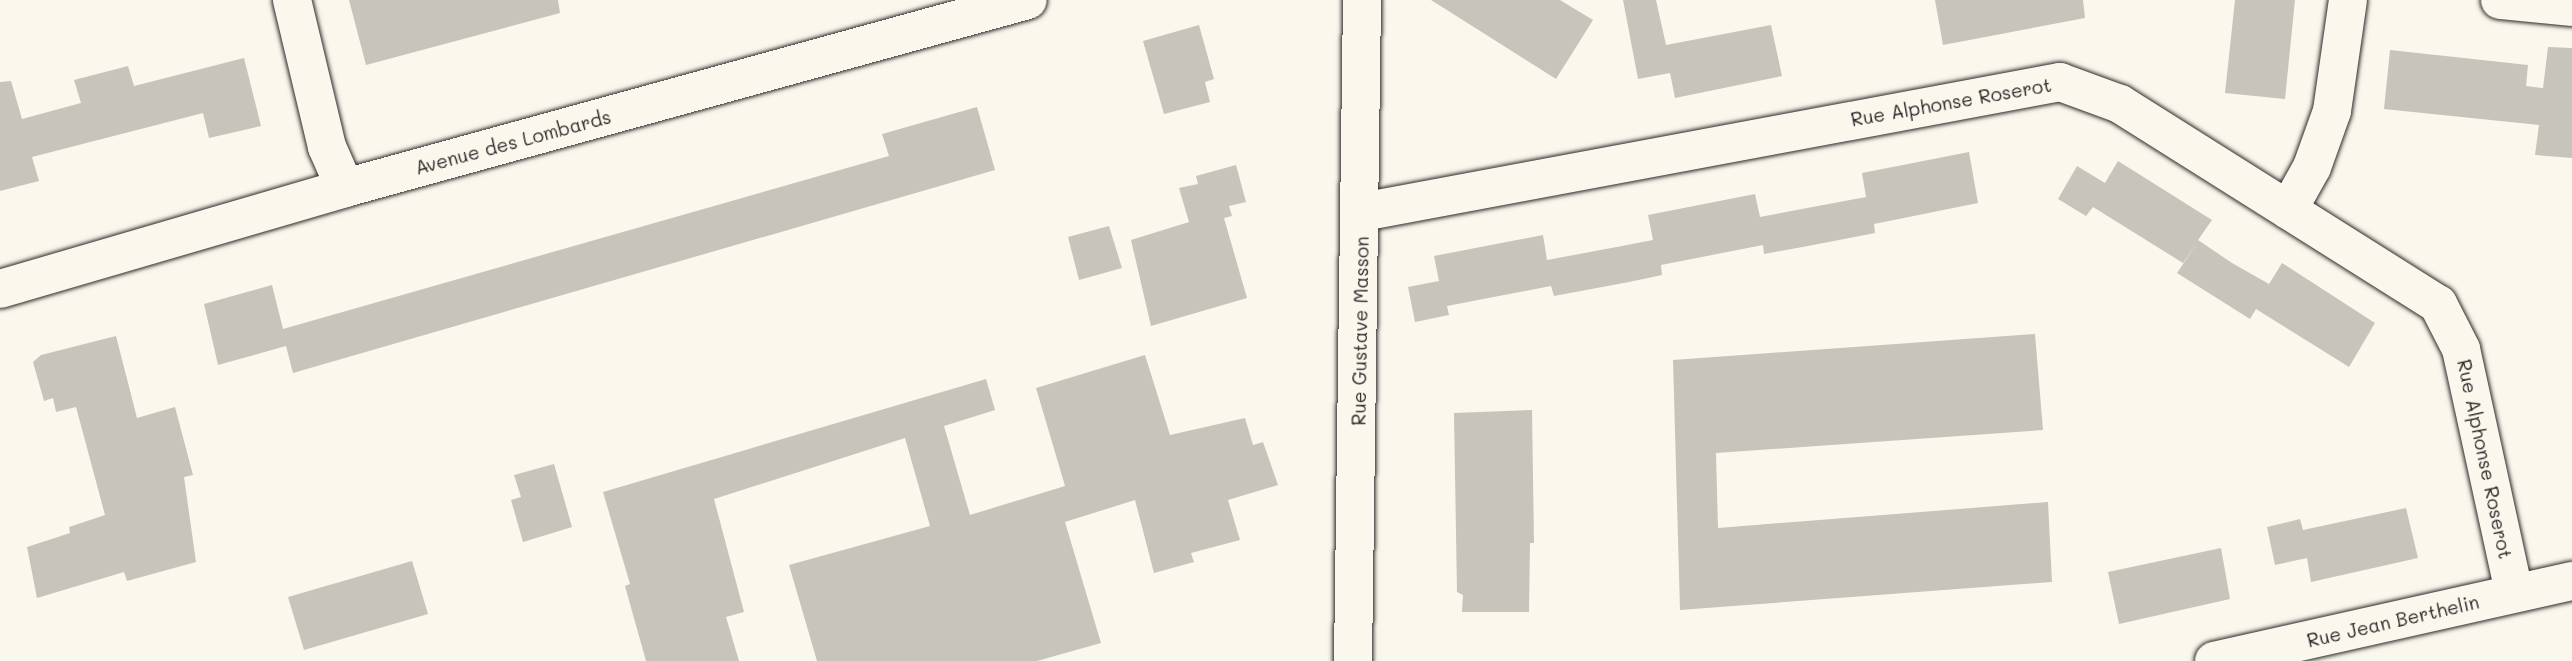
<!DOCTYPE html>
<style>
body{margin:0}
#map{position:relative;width:2572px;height:661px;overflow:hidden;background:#fbf7ec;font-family:Mali,sans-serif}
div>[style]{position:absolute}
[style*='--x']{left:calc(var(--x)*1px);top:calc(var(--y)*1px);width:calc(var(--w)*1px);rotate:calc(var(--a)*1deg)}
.building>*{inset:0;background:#c7c4bc}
.roads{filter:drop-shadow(0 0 2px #2b2b2b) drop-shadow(0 0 2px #2b2b2b)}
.minor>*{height:38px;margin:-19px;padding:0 19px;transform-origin:19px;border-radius:19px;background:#fbf7ec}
.tertiary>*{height:38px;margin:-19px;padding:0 19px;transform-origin:19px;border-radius:19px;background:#fbf7ec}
span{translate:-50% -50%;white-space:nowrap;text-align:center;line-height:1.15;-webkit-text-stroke:5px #fbf7ec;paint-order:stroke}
.street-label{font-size:19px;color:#2b2b2b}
</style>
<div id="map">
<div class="building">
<div style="clip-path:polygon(349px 0,558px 0,560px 13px,366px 65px)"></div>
<div style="clip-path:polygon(1431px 0,1560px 0,1593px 20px,1556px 79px)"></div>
<div style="clip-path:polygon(1623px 0,1656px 0,1666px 45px,1771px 25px,1782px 76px,1675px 98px,1670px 73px,1638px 79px)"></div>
<div style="clip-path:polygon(1935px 0,2083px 0,2085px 18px,1943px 45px)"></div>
<div style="clip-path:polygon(2235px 0,2295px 0,2285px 99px,2225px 93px)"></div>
<div style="clip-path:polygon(1199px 25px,1214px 79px,1205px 82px,1210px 102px,1164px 114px,1143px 41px)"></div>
<div style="clip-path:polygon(2548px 47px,2572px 48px,2572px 158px,2535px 155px,2539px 125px,2384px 109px,2390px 50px,2528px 65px,2526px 86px,2543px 88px)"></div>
<div style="clip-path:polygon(244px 58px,261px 126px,209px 138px,203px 113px,32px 157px,39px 181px,0 191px,0 82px,11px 81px,22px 119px,81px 103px,74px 80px,128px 66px,134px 86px)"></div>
<div style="clip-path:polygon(977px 107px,995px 170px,293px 373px,286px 346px,218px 365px,204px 304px,272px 285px,283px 329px,889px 156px,882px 134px)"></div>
<div style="clip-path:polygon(1969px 152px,1978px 203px,1874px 224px,1875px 233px,1808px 246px,1764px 254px,1763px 245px,1661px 265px,1662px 275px,1629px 282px,1554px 296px,1551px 286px,1447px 306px,1449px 315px,1415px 322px,1408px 287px,1439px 281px,1434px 256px,1543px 235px,1547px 260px,1622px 246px,1653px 240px,1648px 215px,1755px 194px,1760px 217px,1866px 197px,1862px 173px)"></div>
<div style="clip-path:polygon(2118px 161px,2212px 220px,2198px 240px,2232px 263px,2269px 284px,2282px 263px,2375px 323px,2349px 367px,2256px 309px,2250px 319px,2177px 273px,2197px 243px,2183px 263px,2093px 207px,2086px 216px,2058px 199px,2077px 166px,2105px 183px)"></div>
<div style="clip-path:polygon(1236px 165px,1246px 202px,1229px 206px,1232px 216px,1224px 218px,1247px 298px,1151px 326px,1131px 240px,1189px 222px,1179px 188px,1198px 184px,1196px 176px)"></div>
<div style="clip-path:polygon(1109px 226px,1122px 268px,1079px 280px,1068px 237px)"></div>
<div style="clip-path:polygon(2035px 334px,2043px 430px,1716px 453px,1718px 528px,2048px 502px,2052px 582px,1680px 610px,1673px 360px)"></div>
<div style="clip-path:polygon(116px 336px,137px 418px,175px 407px,193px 475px,184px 477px,196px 562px,127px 581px,124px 572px,37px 598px,27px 547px,70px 533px,69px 527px,105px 515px,76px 407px,56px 412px,53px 398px,44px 401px,33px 362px,41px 355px)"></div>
<div style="clip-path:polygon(1145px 355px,1170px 435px,1245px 418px,1253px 445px,1263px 442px,1278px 485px,1228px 500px,1240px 540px,1191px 553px,1194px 562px,1154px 573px,1135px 500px,1065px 522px,1101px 643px,1037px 661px,817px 661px,789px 565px,930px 526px,905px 438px,714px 499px,744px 612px,726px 617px,739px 661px,646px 661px,625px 586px,630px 584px,603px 492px,986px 379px,995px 410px,944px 426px,970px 515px,1065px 486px,1036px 388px)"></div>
<div style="clip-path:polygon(1532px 410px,1534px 543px,1530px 543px,1529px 612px,1462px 612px,1463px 595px,1457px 592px,1454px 413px)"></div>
<div style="clip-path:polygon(554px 464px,572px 527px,523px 542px,511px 500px,521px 497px,514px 475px)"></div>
<div style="clip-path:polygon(2406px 508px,2418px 558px,2311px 582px,2307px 558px,2275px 565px,2267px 527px,2300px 519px,2303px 530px)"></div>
<div style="clip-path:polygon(2221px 548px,2230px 599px,2119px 624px,2108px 572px)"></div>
<div style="clip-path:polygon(412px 561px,428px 614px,304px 650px,288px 597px)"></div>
</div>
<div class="roads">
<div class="minor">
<div style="--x:292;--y:0;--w:151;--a:76.6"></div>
<div style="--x:327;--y:147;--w:45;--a:66.3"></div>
<div style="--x:2500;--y:0;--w:72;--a:5.6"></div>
<div style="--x:2288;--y:210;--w:49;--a:-60.8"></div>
<div style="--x:2312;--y:167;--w:59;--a:-70.3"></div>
<div style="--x:2332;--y:111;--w:112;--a:-81.8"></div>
<div style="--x:1362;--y:212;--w:710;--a:-10.55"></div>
<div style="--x:2060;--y:82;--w:64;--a:20.1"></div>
<div style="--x:2120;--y:104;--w:376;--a:32.2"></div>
<div style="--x:2438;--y:304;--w:51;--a:62.9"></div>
<div style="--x:2461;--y:349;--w:250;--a:77.7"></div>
<div style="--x:2214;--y:661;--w:367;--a:-12.6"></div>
</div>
<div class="tertiary">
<div style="--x:0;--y:289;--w:359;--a:-16.3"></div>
<div style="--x:345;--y:188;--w:708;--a:-15.39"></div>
<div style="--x:1353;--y:661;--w:661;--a:-89.22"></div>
</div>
</div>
<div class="street-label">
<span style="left:1951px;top:102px;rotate:-10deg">Rue Alphonse Roserot</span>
<span style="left:513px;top:142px;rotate:-15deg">Avenue des Lombards</span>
<span style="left:1360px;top:331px;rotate:-89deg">Rue Gustave Masson</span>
<span style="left:2485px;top:459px;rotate:78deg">Rue Alphonse Roserot</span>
<span style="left:2393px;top:621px;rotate:-13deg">Rue Jean Berthelin</span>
</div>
</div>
